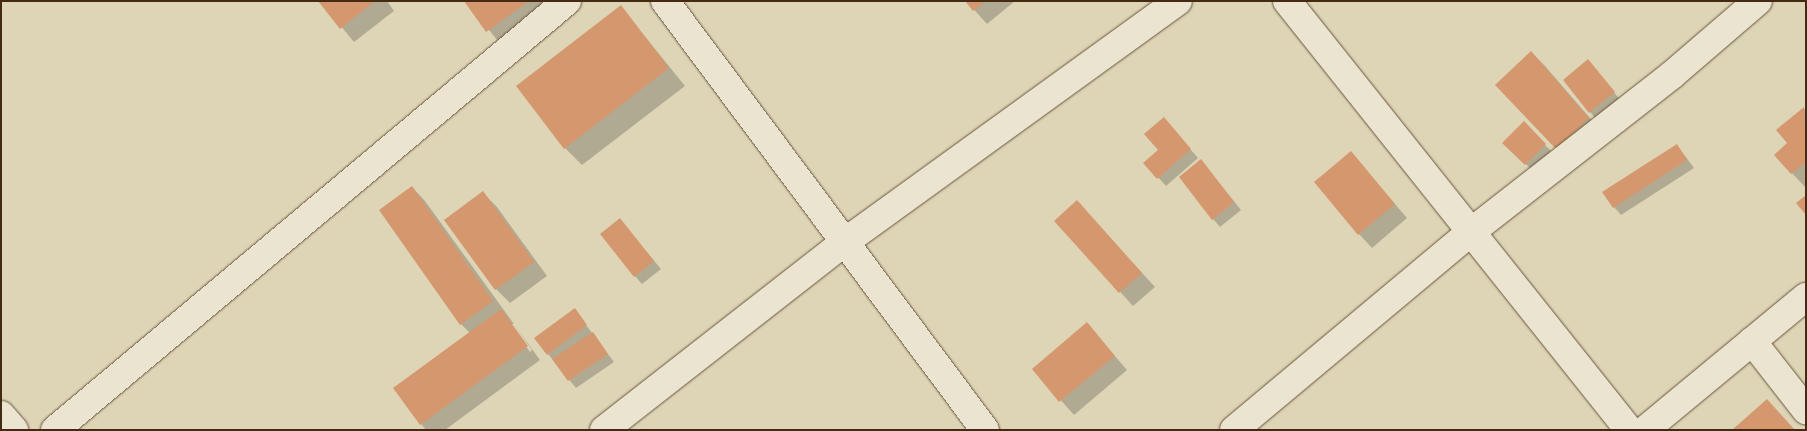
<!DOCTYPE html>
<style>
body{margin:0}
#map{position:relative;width:1807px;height:431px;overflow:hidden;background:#ded5b7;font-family:"IM FELL French Canon",serif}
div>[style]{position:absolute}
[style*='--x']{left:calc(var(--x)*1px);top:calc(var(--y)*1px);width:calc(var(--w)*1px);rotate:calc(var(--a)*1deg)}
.shadow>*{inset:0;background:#0003}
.building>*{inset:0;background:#d5976e}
.roads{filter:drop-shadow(0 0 1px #6a553b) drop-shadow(0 0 1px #6a553b)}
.minor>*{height:28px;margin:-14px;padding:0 14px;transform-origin:14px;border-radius:14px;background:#eae4d0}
span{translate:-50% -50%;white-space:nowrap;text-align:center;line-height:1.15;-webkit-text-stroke:4.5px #eae4d0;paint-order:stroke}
.frame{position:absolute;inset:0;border:2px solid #442a12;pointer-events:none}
</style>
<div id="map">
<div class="shadow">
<div style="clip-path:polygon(320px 1px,387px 1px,394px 11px,354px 42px)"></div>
<div style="clip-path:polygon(466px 1px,559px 1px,501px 45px)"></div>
<div style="clip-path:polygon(966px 1px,1015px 1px,987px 24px)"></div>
<div style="clip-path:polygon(621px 7px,685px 86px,582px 165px,565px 148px)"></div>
<div style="clip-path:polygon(1531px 52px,1545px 66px,1602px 132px,1557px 148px)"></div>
<div style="clip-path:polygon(1588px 60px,1621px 101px,1597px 120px,1590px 112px)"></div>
<div style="clip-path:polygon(1804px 109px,1806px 110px,1805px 187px,1775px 155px,1789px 143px)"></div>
<div style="clip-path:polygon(1524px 123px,1553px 153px,1534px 172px,1504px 143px)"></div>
<div style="clip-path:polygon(1171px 127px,1198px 158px,1166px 186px,1145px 163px,1160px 150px)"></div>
<div style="clip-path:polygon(1677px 145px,1694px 168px,1621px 215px,1614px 207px)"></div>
<div style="clip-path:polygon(1351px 153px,1407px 218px,1372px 248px,1359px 234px)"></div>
<div style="clip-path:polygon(1201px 160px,1241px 210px,1220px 227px,1213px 219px)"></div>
<div style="clip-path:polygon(evenodd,412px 187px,425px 201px,540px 360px,445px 430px,426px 430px,421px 424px,470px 333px,461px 324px,412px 187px,511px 324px,514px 324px,532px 350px,530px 352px,511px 324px)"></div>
<div style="clip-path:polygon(483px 193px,497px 207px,547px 276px,510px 303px,496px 289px)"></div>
<div style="clip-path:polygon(1077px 202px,1155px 287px,1133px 306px,1056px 221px)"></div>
<div style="clip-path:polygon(620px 220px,661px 269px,642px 284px,635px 276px)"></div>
<div style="clip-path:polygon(574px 309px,614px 362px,576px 388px,548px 354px)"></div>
<div style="clip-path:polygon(1087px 324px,1127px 370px,1074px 415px,1033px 369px)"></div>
</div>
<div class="building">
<div style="clip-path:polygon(318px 1px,375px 1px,340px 29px)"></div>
<div style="clip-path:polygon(464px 1px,529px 1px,486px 32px)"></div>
<div style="clip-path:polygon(965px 1px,985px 1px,973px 11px)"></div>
<div style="clip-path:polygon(621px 5px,669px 68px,564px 149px,516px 86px)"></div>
<div style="clip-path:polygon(1531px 51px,1589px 118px,1556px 149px,1495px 85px)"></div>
<div style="clip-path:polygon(1588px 59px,1615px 92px,1589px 113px,1563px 80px)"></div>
<div style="clip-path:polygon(1804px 107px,1806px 162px,1791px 174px,1774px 155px,1787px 143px,1776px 130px)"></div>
<div style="clip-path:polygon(1164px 117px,1191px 149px,1157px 179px,1143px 163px,1158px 150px,1144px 134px)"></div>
<div style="clip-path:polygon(1524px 121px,1546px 144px,1525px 165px,1502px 143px)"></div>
<div style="clip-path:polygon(1677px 144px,1687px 160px,1613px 208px,1602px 192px)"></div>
<div style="clip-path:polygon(1351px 151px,1395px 204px,1358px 235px,1314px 182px)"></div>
<div style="clip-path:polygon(1201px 159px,1234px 202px,1212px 220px,1179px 177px)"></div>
<div style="clip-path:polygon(412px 186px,493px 301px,460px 325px,379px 210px)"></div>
<div style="clip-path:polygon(483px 191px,534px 262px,495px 290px,444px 220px)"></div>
<div style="clip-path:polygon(1806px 195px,1806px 215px,1796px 203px)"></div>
<div style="clip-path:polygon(1077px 200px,1142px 273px,1119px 293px,1054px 221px)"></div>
<div style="clip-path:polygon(620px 218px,654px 261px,634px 277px,600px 234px)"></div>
<div style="clip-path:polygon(575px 308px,587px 325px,547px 355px,534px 338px)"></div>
<div style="clip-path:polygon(501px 309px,528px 346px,420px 425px,393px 388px)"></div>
<div style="clip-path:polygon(1087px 322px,1115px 356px,1059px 402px,1032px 369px)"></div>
<div style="clip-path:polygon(593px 332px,608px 354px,568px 381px,552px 359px)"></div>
<div style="clip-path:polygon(1767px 399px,1795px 430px,1732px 430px)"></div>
</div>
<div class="roads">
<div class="minor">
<div style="--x:665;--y:1;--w:535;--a:53.28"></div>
<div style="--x:1287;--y:1;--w:549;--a:51.44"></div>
<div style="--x:1752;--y:341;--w:88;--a:52"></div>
<div style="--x:1;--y:415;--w:20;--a:49"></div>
<div style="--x:55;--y:430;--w:668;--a:-39.96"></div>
<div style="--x:604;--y:430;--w:306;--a:-38"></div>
<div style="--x:845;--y:242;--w:411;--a:-35.9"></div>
<div style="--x:1234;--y:430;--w:309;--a:-39.9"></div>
<div style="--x:1471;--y:232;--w:256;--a:-38"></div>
<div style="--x:1673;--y:74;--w:112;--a:-40.7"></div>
<div style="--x:1645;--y:430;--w:209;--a:-39.6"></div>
</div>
</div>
<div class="frame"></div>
</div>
